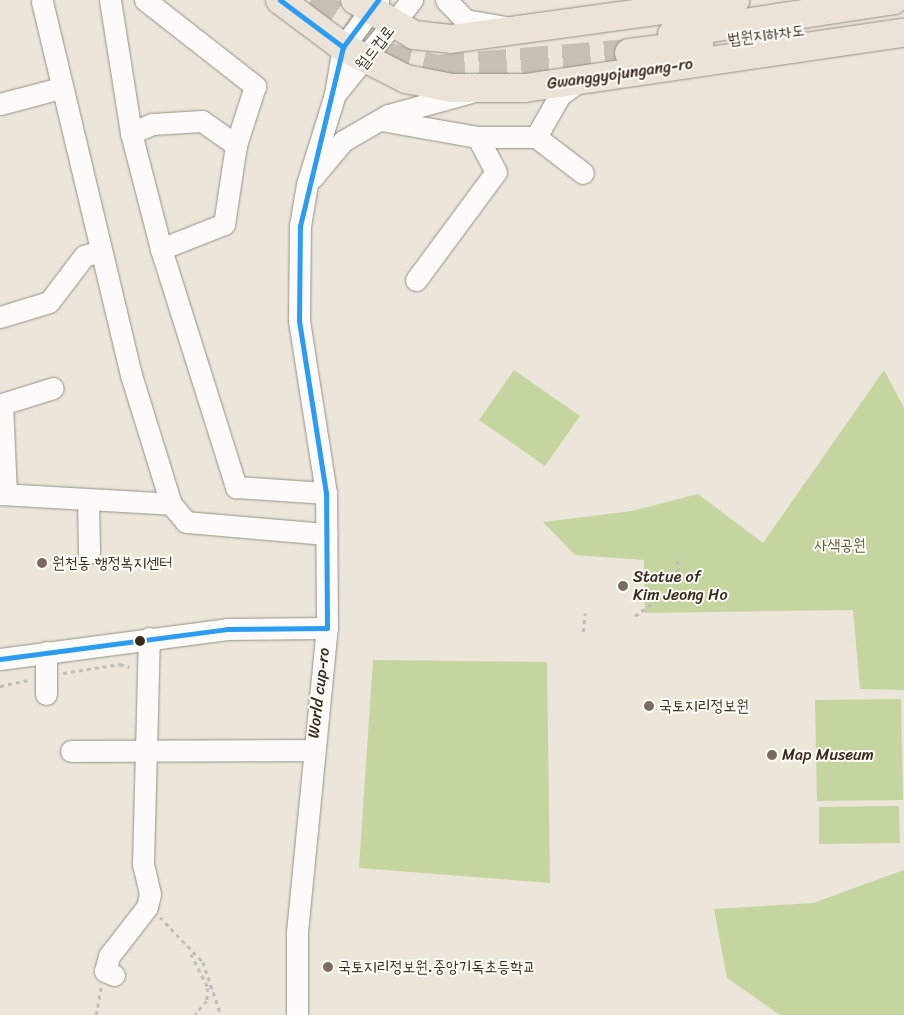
<!DOCTYPE html>
<meta charset="utf-8">
<style>
body{margin:0}
#map{position:relative;width:904px;height:1015px;overflow:hidden;background:#ebe6d9;font-family:Sriracha,"Poor Story",sans-serif}
div>[style]{position:absolute}
[style*='--x']{left:calc(var(--x)*1px);top:calc(var(--y)*1px);width:calc(var(--w)*1px);rotate:calc(var(--a)*1deg)}
.green>*{inset:0;background:#c5d59f}
.major-tunnel>*{height:28px;margin-top:-14px;transform-origin:0;background:repeating-linear-gradient(90deg,#c8c0b4 0 28px,transparent 0 42px)}
.path>*{height:2.5px;margin-top:-1.25px;transform-origin:0;background:repeating-linear-gradient(90deg,#c0bdba 0 4px,transparent 0 8px)}
.roads{filter:drop-shadow(0 0 1px #948f86) drop-shadow(0 0 1px #948f86)}
.minor>*{height:21px;margin:-10.5px;padding:0 10.5px;transform-origin:10.5px;border-radius:10.5px;background:#fcfbf9}
.major>*{height:28px;margin:-14px;padding:0 14px;transform-origin:14px;border-radius:14px;background:#ebe3d7}
.bus-1>*{height:5px;margin:-2.5px;padding:0 2.5px;transform-origin:2.5px;border-radius:2.5px;background:#2c9cf2}
.dots>*{width:14px;height:14px;translate:-50% -50%;box-sizing:border-box;border:2px solid #fdfcf7;border-radius:50%}
span{translate:-50% -50%;white-space:nowrap;text-align:center;line-height:1.15;-webkit-text-stroke:4px #fdfcf7;paint-order:stroke}
.street-label{font-size:16px;color:#3b2a1e}
.park-label{font-size:16px;color:#5b5937}
.poi-label{font-size:16px;color:#3b2a1e}
.left{translate:0 -50%;text-align:left}
</style>
<div id="map">
<div class="green">
<div style="clip-path:polygon(514px 370px,580px 416px,545px 466px,479px 420px)"></div>
<div style="clip-path:polygon(884px 370px,904px 408px,904px 690px,860px 689px,853px 610px,645px 613px,644px 560px,575px 555px,543px 522px,632px 511px,698px 494px,763px 543px)"></div>
<div style="clip-path:polygon(373px 660px,547px 662px,550px 883px,359px 868px)"></div>
<div style="clip-path:polygon(901px 699px,903px 800px,817px 801px,815px 700px)"></div>
<div style="clip-path:polygon(899px 806px,900px 843px,819px 844px,819px 807px)"></div>
<div style="clip-path:polygon(904px 870px,904px 1015px,780px 1015px,727px 978px,714px 909px,813px 903px)"></div>
</div>
<div class="major-tunnel">
<div style="--x:311;--y:0;--w:81;--a:31.9"></div>
<div style="--x:363;--y:43;--w:22;--a:32"></div>
<div style="--x:382;--y:55;--w:57;--a:14.3"></div>
<div style="--x:437;--y:69;--w:193;--a:-4.8"></div>
</div>
<div class="path">
<div style="--x:635;--y:616;--w:44;--a:-36.6"></div>
<div style="--x:670;--y:590;--w:19;--a:-65"></div>
<div style="--x:678;--y:573;--w:17;--a:-93"></div>
<div style="--x:583;--y:632;--w:19;--a:-84"></div>
<div style="--x:63;--y:673;--w:58;--a:-9"></div>
<div style="--x:120;--y:664;--w:10;--a:17"></div>
<div style="--x:0;--y:686;--w:29;--a:-12"></div>
<div style="--x:160;--y:917;--w:62;--a:46.3"></div>
<div style="--x:203;--y:962;--w:56;--a:71.2"></div>
<div style="--x:191;--y:954;--w:38;--a:63"></div>
<div style="--x:208;--y:988;--w:13;--a:94"></div>
<div style="--x:207;--y:1001;--w:18;--a:131"></div>
<div style="--x:96;--y:1015;--w:28;--a:-80"></div>
</div>
<div class="roads">
<div class="minor">
<div style="--x:110;--y:0;--w:135;--a:81"></div>
<div style="--x:131;--y:133;--w:120;--a:75.5"></div>
<div style="--x:161;--y:249;--w:250;--a:72.5"></div>
<div style="--x:236;--y:487;--w:90;--a:3.8"></div>
<div style="--x:145;--y:0;--w:140;--a:38"></div>
<div style="--x:255;--y:86;--w:62;--a:107.9"></div>
<div style="--x:236;--y:145;--w:80;--a:98.6"></div>
<div style="--x:224;--y:224;--w:68;--a:158.4"></div>
<div style="--x:446;--y:0;--w:28;--a:46"></div>
<div style="--x:465;--y:20;--w:40;--a:10"></div>
<div style="--x:335;--y:94;--w:122;--a:-50.7"></div>
<div style="--x:0;--y:104;--w:62;--a:-14.9"></div>
<div style="--x:381;--y:120;--w:97;--a:10"></div>
<div style="--x:477;--y:137;--w:59;--a:0"></div>
<div style="--x:536;--y:137;--w:59;--a:37.5"></div>
<div style="--x:131;--y:133;--w:23;--a:-23"></div>
<div style="--x:152;--y:124;--w:50;--a:-3.4"></div>
<div style="--x:202;--y:121;--w:42;--a:35.2"></div>
<div style="--x:536;--y:137;--w:48;--a:-60.3"></div>
<div style="--x:560;--y:95;--w:26;--a:-36"></div>
<div style="--x:312;--y:178;--w:48;--a:-50"></div>
<div style="--x:343;--y:141;--w:52;--a:-30"></div>
<div style="--x:388;--y:115;--w:86;--a:-15.5"></div>
<div style="--x:416;--y:280;--w:134;--a:-53.5"></div>
<div style="--x:496;--y:172;--w:40;--a:-118"></div>
<div style="--x:0;--y:317;--w:51;--a:-17"></div>
<div style="--x:49;--y:302;--w:58;--a:-52.7"></div>
<div style="--x:84;--y:256;--w:17;--a:-17"></div>
<div style="--x:0;--y:494;--w:171;--a:3.3"></div>
<div style="--x:171;--y:504;--w:135;--a:-107.2"></div>
<div style="--x:131;--y:375;--w:385;--a:-103.4"></div>
<div style="--x:6;--y:494;--w:90;--a:-92.5"></div>
<div style="--x:2;--y:404;--w:53;--a:-17.4"></div>
<div style="--x:88;--y:499;--w:54;--a:88.9"></div>
<div style="--x:171;--y:504;--w:23;--a:50"></div>
<div style="--x:186;--y:522;--w:141;--a:4.9"></div>
<div style="--x:0;--y:659;--w:229;--a:-7.5"></div>
<div style="--x:227;--y:629;--w:100;--a:-0.6"></div>
<div style="--x:46;--y:694;--w:42;--a:-90"></div>
<div style="--x:71;--y:751;--w:241;--a:-0.2"></div>
<div style="--x:114;--y:975;--w:10;--a:-156"></div>
<div style="--x:105;--y:971;--w:16;--a:-75"></div>
<div style="--x:109;--y:956;--w:62;--a:-52.2"></div>
<div style="--x:147;--y:907;--w:13;--a:-77"></div>
<div style="--x:150;--y:894;--w:31;--a:-103"></div>
<div style="--x:143;--y:864;--w:226;--a:-88.5"></div>
<div style="--x:297;--y:1015;--w:83;--a:-90"></div>
<div style="--x:297;--y:932;--w:305;--a:-84.4"></div>
<div style="--x:327;--y:628;--w:135;--a:-90.4"></div>
<div style="--x:326;--y:493;--w:175;--a:-98.9"></div>
<div style="--x:299;--y:320;--w:94;--a:-89.4"></div>
<div style="--x:300;--y:226;--w:43;--a:-80.5"></div>
<div style="--x:307;--y:184;--w:94;--a:-72.7"></div>
<div style="--x:335;--y:94;--w:48;--a:-80.3"></div>
<div style="--x:343;--y:47;--w:59;--a:-53.3"></div>
</div>
<div class="major">
<div style="--x:280;--y:0;--w:79;--a:36.7"></div>
<div style="--x:343;--y:47;--w:71;--a:26.9"></div>
<div style="--x:406;--y:79;--w:47;--a:11.1"></div>
<div style="--x:452;--y:88;--w:73;--a:0"></div>
<div style="--x:525;--y:88;--w:383;--a:-8.3"></div>
<div style="--x:355;--y:0;--w:69;--a:30.7"></div>
<div style="--x:414;--y:35;--w:37;--a:6"></div>
<div style="--x:451;--y:39;--w:287;--a:-7.8"></div>
<div style="--x:672;--y:34;--w:224;--a:-8.7"></div>
<div style="--x:629;--y:53;--w:71;--a:-7.3"></div>
</div>
</div>
<div class="bus-1">
<div style="--x:280;--y:0;--w:79;--a:36.7"></div>
<div style="--x:0;--y:659;--w:229;--a:-7.5"></div>
<div style="--x:227;--y:629;--w:100;--a:-0.6"></div>
<div style="--x:327;--y:628;--w:135;--a:-90.4"></div>
<div style="--x:326;--y:493;--w:175;--a:-98.9"></div>
<div style="--x:299;--y:320;--w:94;--a:-89.4"></div>
<div style="--x:300;--y:226;--w:184;--a:-76.5"></div>
<div style="--x:343;--y:47;--w:59;--a:-53.3"></div>
</div>
<div class="dots">
<div style="left:42px;top:563px;background:#796c5f"></div>
<div style="left:623px;top:586px;background:#796c5f"></div>
<div style="left:140px;top:641px;background:#3b2a1e"></div>
<div style="left:649px;top:706px;background:#796c5f"></div>
<div style="left:772px;top:755px;background:#796c5f"></div>
<div style="left:328px;top:967px;background:#796c5f"></div>
</div>
<div class="street-label">
<span style="left:766px;top:35px;rotate:-7deg">법원지하차도</span>
<span style="left:375px;top:48px;rotate:-52deg">월드컵로</span>
<span style="left:620px;top:74px;rotate:-8deg">Gwanggyojungang-ro</span>
<span style="left:319px;top:693px;rotate:-83deg">World cup-ro</span>
</div>
<div class="park-label">
<span style="left:840px;top:545px">사색공원</span>
</div>
<div class="poi-label">
<span class="left" style="left:52px;top:563px">원천동 행정복지센터</span>
<span class="left" style="left:633px;top:586px">Statue of<br>Kim Jeong Ho</span>
<span class="left" style="left:659px;top:706px">국토지리정보원</span>
<span class="left" style="left:782px;top:755px">Map Museum</span>
<span class="left" style="left:338px;top:967px">국토지리정보원.중앙기독초등학교</span>
</div>
</div>
